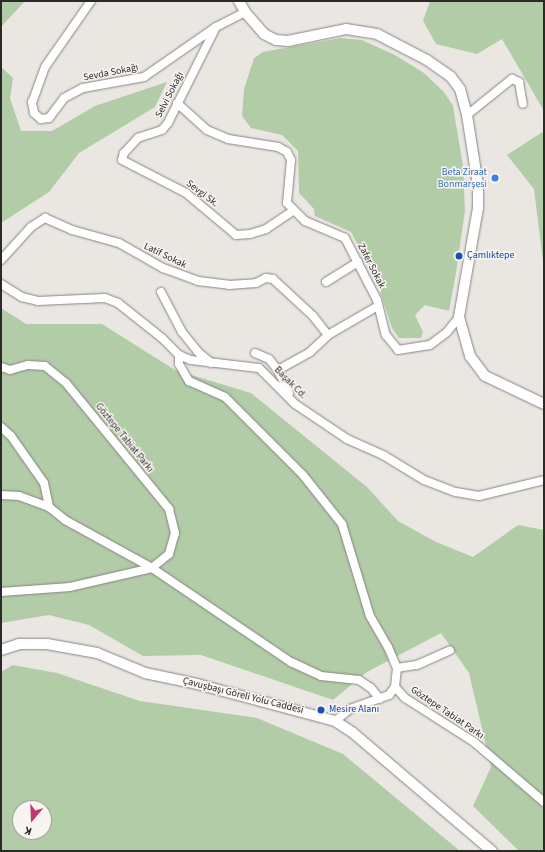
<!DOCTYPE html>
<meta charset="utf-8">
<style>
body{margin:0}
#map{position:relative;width:545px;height:852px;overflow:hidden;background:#eae7e3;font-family:"Source Sans 3",sans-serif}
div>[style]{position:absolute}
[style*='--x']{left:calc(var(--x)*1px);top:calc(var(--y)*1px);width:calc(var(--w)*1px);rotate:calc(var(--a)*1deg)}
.green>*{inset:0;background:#b2cca7}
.roads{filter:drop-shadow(0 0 1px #878480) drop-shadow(0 0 1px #878480)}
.minor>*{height:8px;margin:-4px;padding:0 4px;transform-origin:4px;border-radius:4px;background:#fff}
.major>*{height:10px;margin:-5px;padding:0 5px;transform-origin:5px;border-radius:5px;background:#fff}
.dots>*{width:11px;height:11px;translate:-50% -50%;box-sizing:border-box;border:2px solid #f8f4f0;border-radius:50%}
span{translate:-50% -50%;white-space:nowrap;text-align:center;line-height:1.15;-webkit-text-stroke:3px #f8f4f0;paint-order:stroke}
.street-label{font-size:10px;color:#2c2a29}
.shop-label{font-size:10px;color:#366cbe}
.right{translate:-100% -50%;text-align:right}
.transit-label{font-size:10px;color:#164399}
.left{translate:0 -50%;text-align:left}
.frame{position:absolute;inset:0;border:2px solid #2c2a29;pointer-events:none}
.north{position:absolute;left:12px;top:800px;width:40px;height:40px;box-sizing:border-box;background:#f8f4f0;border:1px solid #a6a3a0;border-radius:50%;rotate:199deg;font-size:11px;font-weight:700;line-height:16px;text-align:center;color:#2c2a29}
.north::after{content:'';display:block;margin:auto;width:14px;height:18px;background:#c3376d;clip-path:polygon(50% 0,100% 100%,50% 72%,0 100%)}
</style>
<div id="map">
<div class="green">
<div style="clip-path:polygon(1px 1px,25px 1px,1px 27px)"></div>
<div style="clip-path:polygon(430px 1px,544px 1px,544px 111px,502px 39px,477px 54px,436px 44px,423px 21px)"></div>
<div style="clip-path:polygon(340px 38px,362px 40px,395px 55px,424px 73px,444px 92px,453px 106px,463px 166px,465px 211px,456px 273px,449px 311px,425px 305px,415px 315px,423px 332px,421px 338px,399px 338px,392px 328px,376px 279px,351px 232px,315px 216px,314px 209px,299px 193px,298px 151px,282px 135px,251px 128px,242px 116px,244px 89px,254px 58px,263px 52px)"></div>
<div style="clip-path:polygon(1px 67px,13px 78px,10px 98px,21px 131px,52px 131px,95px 106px,167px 82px,155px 107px,79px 153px,49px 192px,1px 223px)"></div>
<div style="clip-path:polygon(544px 131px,544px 270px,534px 189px,507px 155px)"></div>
<div style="clip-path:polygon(1px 308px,26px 324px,102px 324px,175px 370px,251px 393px,367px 487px,398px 521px,436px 542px,473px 557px,518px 525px,544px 530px,544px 851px,519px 851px,473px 806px,491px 767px,469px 673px,441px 633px,367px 672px,333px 700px,201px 655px,143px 656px,89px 625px,49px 615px,1px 623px)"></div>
<div style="clip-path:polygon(evenodd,13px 665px,57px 673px,140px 701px,257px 718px,343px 754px,460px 851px,1px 851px,1px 672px,13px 665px,20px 808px,44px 808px,44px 832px,20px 832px,20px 808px)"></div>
</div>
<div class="roads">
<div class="minor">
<div style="--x:91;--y:1;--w:80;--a:124.9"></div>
<div style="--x:45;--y:67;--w:37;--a:110"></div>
<div style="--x:32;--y:102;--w:11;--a:80"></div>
<div style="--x:34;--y:113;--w:9;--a:41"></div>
<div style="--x:41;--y:119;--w:8;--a:-7"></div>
<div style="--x:49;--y:118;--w:25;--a:-53"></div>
<div style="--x:64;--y:98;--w:21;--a:-28"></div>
<div style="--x:83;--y:88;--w:62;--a:-10.2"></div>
<div style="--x:144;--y:77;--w:88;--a:-34.8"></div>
<div style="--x:216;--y:27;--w:33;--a:-27"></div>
<div style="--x:215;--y:29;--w:105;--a:116.6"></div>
<div style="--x:168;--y:123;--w:9;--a:131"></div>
<div style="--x:162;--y:130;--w:25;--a:162"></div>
<div style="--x:138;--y:138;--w:21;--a:133"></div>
<div style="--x:124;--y:153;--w:7;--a:106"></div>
<div style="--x:122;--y:160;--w:72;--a:27.3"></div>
<div style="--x:186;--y:193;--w:65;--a:40"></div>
<div style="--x:236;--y:235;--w:14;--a:-4"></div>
<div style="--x:250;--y:234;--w:17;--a:-17"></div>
<div style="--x:266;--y:229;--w:32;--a:-34"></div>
<div style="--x:177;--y:103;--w:40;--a:42"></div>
<div style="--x:207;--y:130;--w:23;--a:23"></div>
<div style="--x:228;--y:139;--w:51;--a:9.1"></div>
<div style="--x:278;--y:147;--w:10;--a:29"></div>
<div style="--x:287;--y:152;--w:9;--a:63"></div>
<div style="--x:291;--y:160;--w:43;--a:95.3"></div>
<div style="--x:287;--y:203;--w:25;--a:45"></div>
<div style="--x:305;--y:221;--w:43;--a:23"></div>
<div style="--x:345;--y:238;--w:70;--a:62.7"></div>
<div style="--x:377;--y:300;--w:36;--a:76"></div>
<div style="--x:386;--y:335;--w:19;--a:51"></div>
<div style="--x:398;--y:350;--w:32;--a:-9"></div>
<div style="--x:430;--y:345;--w:21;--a:-37"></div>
<div style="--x:447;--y:332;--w:19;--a:-51"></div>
<div style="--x:467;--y:115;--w:58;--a:-38.7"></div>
<div style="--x:512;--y:79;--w:8;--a:23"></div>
<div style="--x:519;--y:82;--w:22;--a:80"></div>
<div style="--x:1;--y:260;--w:45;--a:-47.7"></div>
<div style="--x:31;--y:227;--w:17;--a:-33"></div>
<div style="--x:45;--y:218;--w:30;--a:24"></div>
<div style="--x:72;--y:230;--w:49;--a:15.5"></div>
<div style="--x:119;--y:243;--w:51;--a:29.6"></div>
<div style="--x:163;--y:268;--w:37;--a:20"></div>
<div style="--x:198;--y:281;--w:31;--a:7"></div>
<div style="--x:229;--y:285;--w:27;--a:-4"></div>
<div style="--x:256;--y:283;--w:11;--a:-27"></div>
<div style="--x:266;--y:278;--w:7;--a:8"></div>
<div style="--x:273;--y:279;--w:54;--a:42.8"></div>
<div style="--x:313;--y:316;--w:24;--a:52"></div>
<div style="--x:326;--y:282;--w:38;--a:-32"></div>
<div style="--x:1;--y:284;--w:25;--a:32"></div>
<div style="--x:22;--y:297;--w:16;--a:14"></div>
<div style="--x:38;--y:301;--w:67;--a:-2.6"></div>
<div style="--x:105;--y:298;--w:14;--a:21"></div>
<div style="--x:118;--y:303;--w:56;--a:38.5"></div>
<div style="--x:162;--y:338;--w:24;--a:45"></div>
<div style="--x:179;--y:355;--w:13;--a:23"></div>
<div style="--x:191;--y:360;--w:68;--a:6.7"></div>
<div style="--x:259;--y:368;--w:51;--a:45"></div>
<div style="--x:295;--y:404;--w:63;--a:33.9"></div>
<div style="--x:347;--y:439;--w:39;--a:24"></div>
<div style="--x:383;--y:455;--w:48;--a:31.4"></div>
<div style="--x:424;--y:480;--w:34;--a:21"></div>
<div style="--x:456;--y:492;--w:23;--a:10"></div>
<div style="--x:479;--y:496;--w:67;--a:-13.8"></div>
<div style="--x:161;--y:292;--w:45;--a:62.3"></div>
<div style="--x:182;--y:332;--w:26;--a:51"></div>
<div style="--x:198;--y:352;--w:17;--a:40"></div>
<div style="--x:255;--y:353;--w:15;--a:23"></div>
<div style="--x:269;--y:359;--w:14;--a:51"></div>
<div style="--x:179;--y:355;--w:9;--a:90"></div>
<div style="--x:179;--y:364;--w:20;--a:60"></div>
<div style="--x:189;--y:381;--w:39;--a:24"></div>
<div style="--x:225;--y:397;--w:110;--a:45"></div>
<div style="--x:303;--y:475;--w:63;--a:51.5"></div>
<div style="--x:342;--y:524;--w:96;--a:73.1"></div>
<div style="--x:370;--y:616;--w:36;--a:60"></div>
<div style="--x:388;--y:647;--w:23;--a:67"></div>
<div style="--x:397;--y:668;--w:19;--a:96"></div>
<div style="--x:395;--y:687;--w:10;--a:127"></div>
<div style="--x:389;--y:695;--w:41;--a:160.3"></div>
<div style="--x:350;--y:709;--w:19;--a:141"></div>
<div style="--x:1;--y:367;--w:9;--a:18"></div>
<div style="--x:10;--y:370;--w:19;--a:-16"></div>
<div style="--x:28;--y:365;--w:17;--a:3"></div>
<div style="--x:45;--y:366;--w:27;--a:39"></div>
<div style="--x:66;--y:383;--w:163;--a:50.7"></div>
<div style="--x:169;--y:509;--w:25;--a:76"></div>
<div style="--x:175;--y:533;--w:22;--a:106"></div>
<div style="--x:169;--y:554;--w:22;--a:141"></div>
<div style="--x:152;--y:568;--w:84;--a:167"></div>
<div style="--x:70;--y:587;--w:69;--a:175.9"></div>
<div style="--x:289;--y:393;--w:25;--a:-116"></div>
<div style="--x:278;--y:370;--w:37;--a:-29"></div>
<div style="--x:310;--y:352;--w:25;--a:-43"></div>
<div style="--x:328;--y:335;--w:58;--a:-30.1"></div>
<div style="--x:1;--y:427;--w:13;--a:42"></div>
<div style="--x:11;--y:436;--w:57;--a:54.9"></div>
<div style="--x:44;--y:483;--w:25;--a:78"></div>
<div style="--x:1;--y:495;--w:18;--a:3"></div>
<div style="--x:19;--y:496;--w:32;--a:20"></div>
<div style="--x:49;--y:507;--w:21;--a:39"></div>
<div style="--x:65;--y:520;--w:99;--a:28.9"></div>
<div style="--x:152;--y:568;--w:168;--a:34.1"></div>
<div style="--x:291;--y:662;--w:33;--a:25"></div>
<div style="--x:321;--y:676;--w:38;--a:6"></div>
<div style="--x:359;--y:680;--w:14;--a:34"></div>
<div style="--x:371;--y:688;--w:14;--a:51"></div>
<div style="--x:397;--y:668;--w:20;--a:-9"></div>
<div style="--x:417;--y:665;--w:36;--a:-24"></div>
<div style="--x:395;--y:687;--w:15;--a:48"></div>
<div style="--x:405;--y:698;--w:82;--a:32.5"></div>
<div style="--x:474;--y:742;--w:92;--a:40.6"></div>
</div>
<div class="major">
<div style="--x:239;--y:1;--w:13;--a:61"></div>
<div style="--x:245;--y:12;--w:29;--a:49"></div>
<div style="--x:264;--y:34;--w:13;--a:27"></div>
<div style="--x:276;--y:40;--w:12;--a:5"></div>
<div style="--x:288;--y:41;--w:59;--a:-11.7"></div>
<div style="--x:346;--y:29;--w:31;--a:9"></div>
<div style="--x:377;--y:34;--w:56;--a:27.5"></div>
<div style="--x:427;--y:60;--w:29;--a:35"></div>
<div style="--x:451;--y:77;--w:15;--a:53"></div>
<div style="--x:460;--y:89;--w:27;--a:75"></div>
<div style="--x:467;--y:115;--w:71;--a:81.1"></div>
<div style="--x:478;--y:185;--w:23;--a:90"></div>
<div style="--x:478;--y:208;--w:111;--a:99.9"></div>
<div style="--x:459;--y:317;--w:41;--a:74.2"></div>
<div style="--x:470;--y:356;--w:25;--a:53"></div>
<div style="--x:485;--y:376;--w:65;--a:25.4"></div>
<div style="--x:1;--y:650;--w:19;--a:-18"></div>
<div style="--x:19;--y:644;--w:28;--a:0"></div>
<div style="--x:47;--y:644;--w:51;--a:10.2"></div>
<div style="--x:97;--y:653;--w:52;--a:22.6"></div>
<div style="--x:145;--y:673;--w:53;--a:11.9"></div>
<div style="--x:197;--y:684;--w:143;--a:15"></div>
<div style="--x:335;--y:721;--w:20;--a:33"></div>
<div style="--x:352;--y:732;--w:184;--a:40.4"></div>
</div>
</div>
<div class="dots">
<div style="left:495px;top:178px;background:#3f7fe0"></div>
<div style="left:459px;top:256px;background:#1a4fb4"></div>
<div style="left:321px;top:710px;background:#1a4fb4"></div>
</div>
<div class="street-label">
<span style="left:111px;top:73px;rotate:-11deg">Sevda Sokağı</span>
<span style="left:170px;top:95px;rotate:-63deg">Selvi Sokağı</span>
<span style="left:202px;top:194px;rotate:37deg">Sevgi Sk.</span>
<span style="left:165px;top:256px;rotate:26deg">Latif Sokak</span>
<span style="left:371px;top:266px;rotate:63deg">Zafer Sokak</span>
<span style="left:290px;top:383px;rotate:45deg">Başak Cd.</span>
<span style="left:124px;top:438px;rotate:51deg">Göztepe Tabiat Parkı</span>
<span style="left:243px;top:696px;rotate:14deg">Çavuşbaşı Göreli Yolu Caddesi</span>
<span style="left:447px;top:713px;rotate:34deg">Göztepe Tabiat Parkı</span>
</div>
<div class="shop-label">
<span class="right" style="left:487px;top:178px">Beta Ziraat<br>Bonmarşesi</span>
</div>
<div class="transit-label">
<span class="left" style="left:467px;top:256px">Çamlıktepe</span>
<span class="left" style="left:329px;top:710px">Mesire Alanı</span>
</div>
<div class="frame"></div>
<div class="north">K</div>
</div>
